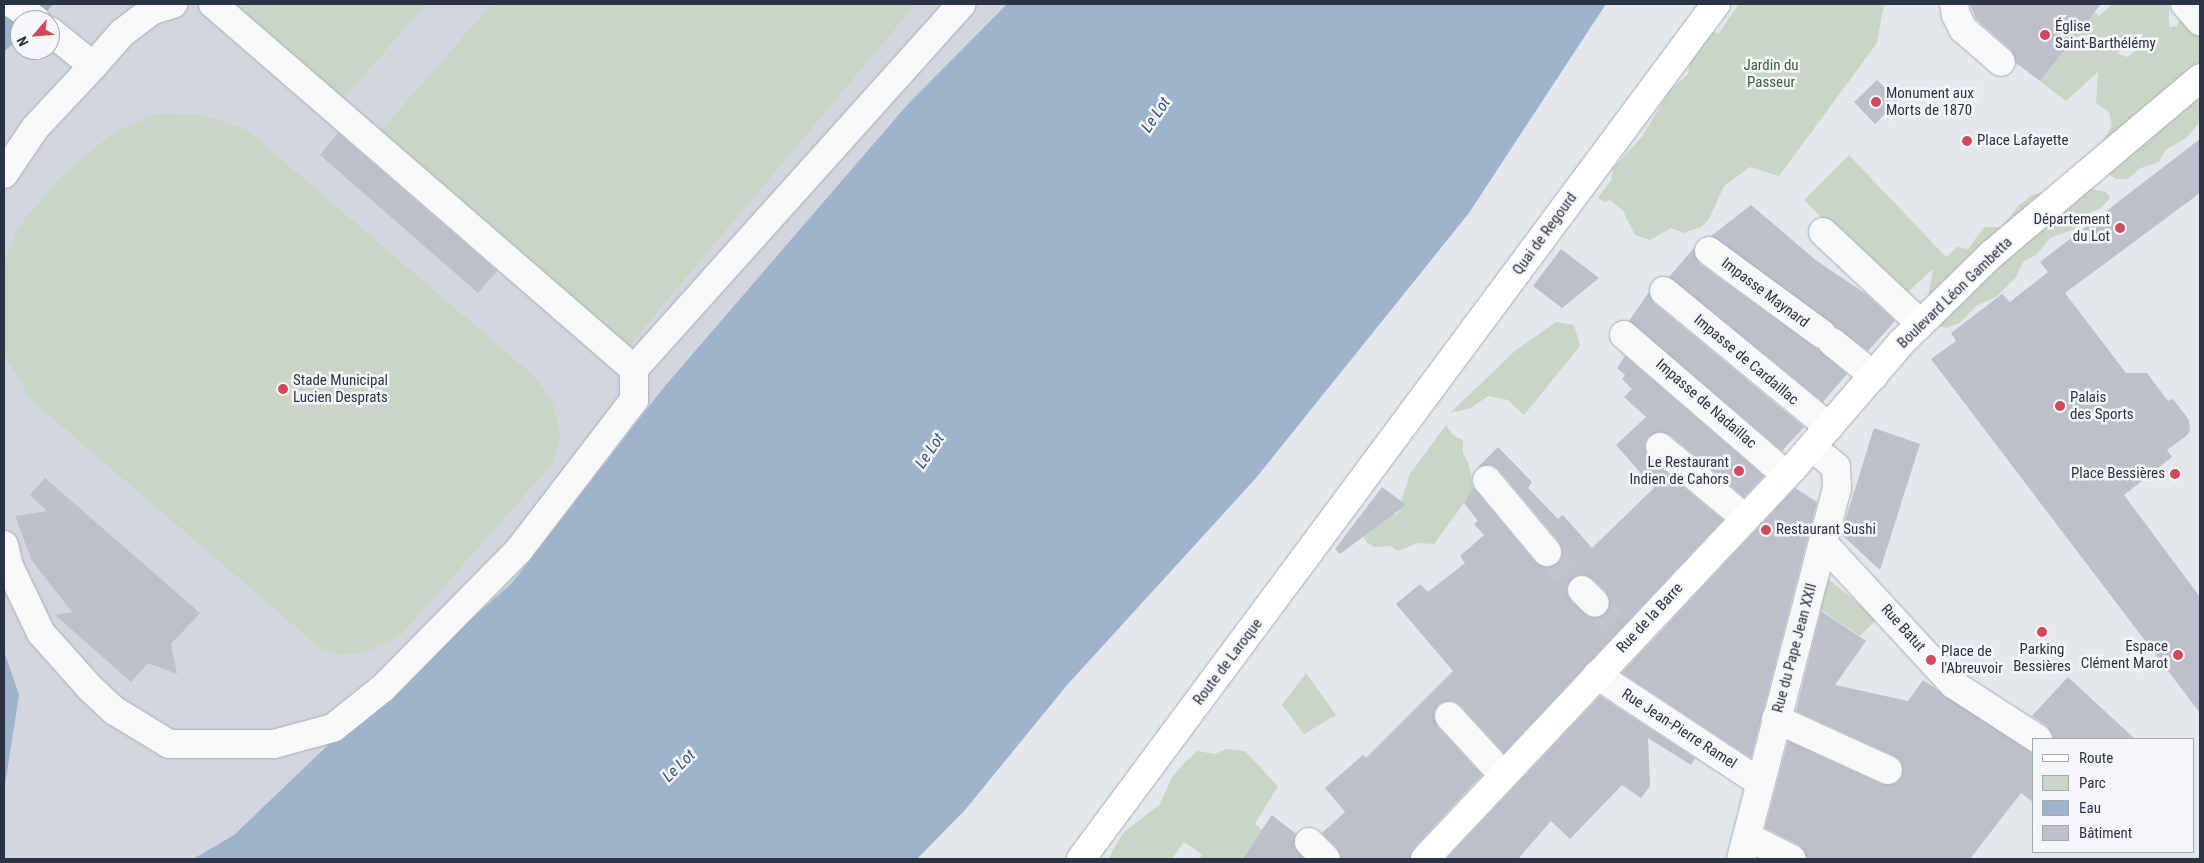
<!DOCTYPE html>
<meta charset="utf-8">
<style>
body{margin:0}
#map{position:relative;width:2204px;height:863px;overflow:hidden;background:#e4e7ec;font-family:"Roboto Condensed",sans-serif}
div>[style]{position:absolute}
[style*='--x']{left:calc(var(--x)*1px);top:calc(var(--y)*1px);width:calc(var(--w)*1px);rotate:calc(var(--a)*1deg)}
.built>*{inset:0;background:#d2d6de}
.green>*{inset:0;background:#c9d6c5}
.water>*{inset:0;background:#9fb4cc}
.building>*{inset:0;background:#bbc0ca}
.minor-tunnel>*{height:28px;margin-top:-14px;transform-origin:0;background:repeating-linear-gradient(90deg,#bfc3cb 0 28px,transparent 0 42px)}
.roads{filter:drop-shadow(0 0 1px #a9aeb7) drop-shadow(0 0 1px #a9aeb7)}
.minor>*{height:28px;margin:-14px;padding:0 14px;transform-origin:14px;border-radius:14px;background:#f7f8fa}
.major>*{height:28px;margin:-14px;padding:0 14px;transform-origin:14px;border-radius:14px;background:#fff}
.dots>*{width:14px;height:14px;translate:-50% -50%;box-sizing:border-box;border:2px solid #f4f6f9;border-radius:50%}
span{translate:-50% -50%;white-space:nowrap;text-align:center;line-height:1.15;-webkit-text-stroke:5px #f4f6f9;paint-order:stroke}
.poi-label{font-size:15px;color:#2b3445}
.left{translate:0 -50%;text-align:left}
.right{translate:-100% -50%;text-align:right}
.park-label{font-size:15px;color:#3f6138}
.street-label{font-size:15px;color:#2b3445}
.water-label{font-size:16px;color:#34527a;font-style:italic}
.frame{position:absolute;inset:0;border:5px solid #2b3445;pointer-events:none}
.legend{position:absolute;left:2032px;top:738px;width:162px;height:115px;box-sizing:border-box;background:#f4f6f9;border:1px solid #a4a8b1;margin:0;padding:6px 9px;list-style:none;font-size:15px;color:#2b3445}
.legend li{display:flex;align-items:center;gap:10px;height:25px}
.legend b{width:25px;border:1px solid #a4a8b1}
.north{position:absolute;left:10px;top:10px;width:50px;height:50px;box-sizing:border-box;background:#f4f6f9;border:1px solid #a4a8b1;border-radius:50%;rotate:243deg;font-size:14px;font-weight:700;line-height:20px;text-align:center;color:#2b3445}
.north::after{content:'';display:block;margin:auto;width:18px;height:22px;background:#d1495b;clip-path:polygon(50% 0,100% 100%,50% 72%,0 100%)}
</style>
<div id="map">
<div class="built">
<div style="clip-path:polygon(54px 4px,1007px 4px,907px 105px,664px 387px,512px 583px,330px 743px,234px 835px,193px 859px,4px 859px,4px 792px,19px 695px,4px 651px,4px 52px,20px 37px,20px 50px,50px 50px,50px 20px,38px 20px)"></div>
</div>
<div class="green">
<div style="clip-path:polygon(233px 4px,426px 4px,343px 99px)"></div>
<div style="clip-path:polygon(492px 4px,916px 4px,626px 349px,378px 134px)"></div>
<div style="clip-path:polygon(1739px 4px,1884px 4px,1877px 43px,1779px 176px,1750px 167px,1724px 186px,1709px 219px,1701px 227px,1684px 233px,1671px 228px,1650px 240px,1635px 235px,1623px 211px,1610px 200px,1605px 202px,1598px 198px,1611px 180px,1613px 168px,1642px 137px,1669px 91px,1688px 74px,1691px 53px,1702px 38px,1713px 31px,1718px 34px)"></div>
<div style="clip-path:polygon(evenodd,2112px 4px,2169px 4px,2169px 27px,2177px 26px,2180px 17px,2200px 6px,2200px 122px,2185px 139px,2166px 149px,2159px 162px,2141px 168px,2127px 179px,2116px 179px,2101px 168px,2100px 145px,2112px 126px,2109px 112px,2096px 103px,2098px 72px,2066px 101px,2040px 81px,2094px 12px,2099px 16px,2112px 4px,2132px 39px,2140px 47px,2128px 57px,2117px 54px,2132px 39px)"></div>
<div style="clip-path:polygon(156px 114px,203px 115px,247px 130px,535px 377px,552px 401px,561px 436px,553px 463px,401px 635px,363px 653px,337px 654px,320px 648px,31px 400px,4px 354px,4px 261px,18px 227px,62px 176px,114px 132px)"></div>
<div style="clip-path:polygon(1849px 155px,1946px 257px,1957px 247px,1968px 249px,1984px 227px,2002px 227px,2019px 205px,2034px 194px,2087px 188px,2106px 192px,2110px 198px,2101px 208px,2087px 214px,2077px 228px,2050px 238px,2036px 255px,2023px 262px,2016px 277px,1996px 297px,1976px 306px,1960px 323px,1945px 328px,1933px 325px,1926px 310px,1933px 269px,1901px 298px,1804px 200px)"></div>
<div style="clip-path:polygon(1556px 322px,1574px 325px,1580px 346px,1524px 415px,1508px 400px,1488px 396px,1471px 408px,1450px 413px,1516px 350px)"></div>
<div style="clip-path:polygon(1446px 425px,1453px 435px,1463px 440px,1463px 453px,1469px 465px,1473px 487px,1464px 503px,1434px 544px,1418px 543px,1398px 551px,1390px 546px,1374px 547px,1367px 543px,1363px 536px,1390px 512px,1396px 515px,1404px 504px,1401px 501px,1410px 474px)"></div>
<div style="clip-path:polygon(1826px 577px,1877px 619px,1860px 636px,1815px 606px)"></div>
<div style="clip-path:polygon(1306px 673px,1336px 715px,1304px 734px,1282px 705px)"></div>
<div style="clip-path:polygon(1226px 749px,1245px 751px,1278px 786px,1255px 824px,1262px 830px,1241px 859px,1200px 859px,1202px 854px,1184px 842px,1172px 859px,1108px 859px,1123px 833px,1160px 804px,1171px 779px,1184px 763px,1197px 751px,1215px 754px)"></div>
</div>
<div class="water">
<div style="clip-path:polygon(4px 4px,54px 4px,38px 20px,20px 20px,20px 37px,4px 52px)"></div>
<div style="clip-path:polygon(1007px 4px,1606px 4px,1469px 213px,1256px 478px,1068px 684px,965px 810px,917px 859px,193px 859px,234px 835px,330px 743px,512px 583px,664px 387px,907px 105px)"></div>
<div style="clip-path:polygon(4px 651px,19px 695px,4px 792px)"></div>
</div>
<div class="building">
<div style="clip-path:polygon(1970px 4px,2101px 4px,2040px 81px,2016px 63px,2011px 50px,1976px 19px)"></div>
<div style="clip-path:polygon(1877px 80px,1898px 101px,1875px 124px,1854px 102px)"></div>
<div style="clip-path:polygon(338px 133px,497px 271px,478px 293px,320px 155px)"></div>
<div style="clip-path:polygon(2200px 139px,2200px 193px,2065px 293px,2126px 373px,2147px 373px,2168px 401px,2173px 399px,2189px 420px,2190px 431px,2186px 436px,2167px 450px,2172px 457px,2124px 495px,2200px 597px,2200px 713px,1931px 359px,1956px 341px,1951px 333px,2002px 294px,2010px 302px,2048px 272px,2040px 262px)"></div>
<div style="clip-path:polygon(1751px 205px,1817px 261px,1866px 294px,1895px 321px,1868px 351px,1711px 236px)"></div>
<div style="clip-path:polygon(1694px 248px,1700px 264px,1818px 349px,1847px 374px,1823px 402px,1669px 277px)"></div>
<div style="clip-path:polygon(1561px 249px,1599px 278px,1562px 308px,1533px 286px)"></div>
<div style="clip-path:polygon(1649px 292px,1654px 303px,1804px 427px,1782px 451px,1629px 321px)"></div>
<div style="clip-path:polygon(evenodd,1625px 356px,1764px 476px,1744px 497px,1670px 435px,1662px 432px,1648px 437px,1645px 445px,1650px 459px,1723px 520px,1504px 753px,1460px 705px,1453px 701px,1439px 704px,1434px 712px,1437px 726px,1482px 775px,1414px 848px,1410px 859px,1341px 859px,1337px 848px,1322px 833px,1345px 812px,1325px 788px,1363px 755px,1366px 758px,1453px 671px,1396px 604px,1420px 584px,1428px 592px,1465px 563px,1460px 556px,1484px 535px,1474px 524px,1478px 521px,1464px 503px,1473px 487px,1535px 562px,1550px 567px,1562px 557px,1559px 542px,1499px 470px,1492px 465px,1478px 467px,1498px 447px,1532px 482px,1528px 488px,1558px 519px,1563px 515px,1592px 548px,1654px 488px,1616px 445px,1646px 417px,1624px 397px,1632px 389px,1622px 379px,1625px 375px,1617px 368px,1625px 356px,1578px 575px,1593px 579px,1606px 592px,1610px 607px,1606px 614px,1590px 618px,1571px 601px,1567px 586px,1578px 575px)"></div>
<div style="clip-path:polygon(1874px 428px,1920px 444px,1880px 570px,1841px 534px)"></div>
<div style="clip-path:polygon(45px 478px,200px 613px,171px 644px,177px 674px,148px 663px,131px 682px,55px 615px,72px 612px,32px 561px,15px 516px,47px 511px,30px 495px)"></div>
<div style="clip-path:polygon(1382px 487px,1406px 505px,1340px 554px,1335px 549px)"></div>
<div style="clip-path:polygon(1795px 488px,1817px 502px,1751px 758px,1622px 673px)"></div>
<div style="clip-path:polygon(1821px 611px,1866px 641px,1835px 685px,1908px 701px,1923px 680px,2033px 753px,2033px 802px,2021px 793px,1970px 859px,1807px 859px,1799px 845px,1765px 828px,1788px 741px,1882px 784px,1897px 783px,1902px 776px,1901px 761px,1894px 756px,1796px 711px)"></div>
<div style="clip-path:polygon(2068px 677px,2135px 739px,2054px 739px,2047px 726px,2032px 716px)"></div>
<div style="clip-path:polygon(1600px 696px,1695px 758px,1691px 765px,1648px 738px,1650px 786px,1641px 798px,1622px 785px,1570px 839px,1551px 821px,1518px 859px,1446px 859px)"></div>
<div style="clip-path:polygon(1272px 815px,1296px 834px,1294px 846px,1304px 859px,1242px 859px)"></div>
</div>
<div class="minor-tunnel">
<div style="--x:1547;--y:552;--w:52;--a:47.4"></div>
<div style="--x:1595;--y:603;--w:39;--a:48"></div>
</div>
<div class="roads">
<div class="minor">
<div style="--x:13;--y:4;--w:28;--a:35"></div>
<div style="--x:213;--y:4;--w:557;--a:40.92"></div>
<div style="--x:634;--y:369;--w:490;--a:-48.1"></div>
<div style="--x:1954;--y:4;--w:11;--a:80"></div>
<div style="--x:1956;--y:15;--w:16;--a:63"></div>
<div style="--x:1963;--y:29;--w:50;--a:41"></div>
<div style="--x:2185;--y:4;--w:23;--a:49"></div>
<div style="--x:50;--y:31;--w:55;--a:39.1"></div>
<div style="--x:93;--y:66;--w:44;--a:-48.7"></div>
<div style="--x:122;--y:33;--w:39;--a:-37"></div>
<div style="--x:153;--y:10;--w:21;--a:-17"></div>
<div style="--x:4;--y:174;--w:55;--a:-56"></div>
<div style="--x:35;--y:128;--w:85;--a:-46.9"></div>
<div style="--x:1823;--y:232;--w:134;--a:43.2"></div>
<div style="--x:1709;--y:251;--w:140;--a:36.3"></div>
<div style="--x:1664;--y:291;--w:214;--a:39.5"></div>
<div style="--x:1624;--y:335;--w:214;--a:40.8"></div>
<div style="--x:1832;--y:342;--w:54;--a:39"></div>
<div style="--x:1660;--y:447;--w:111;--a:39.9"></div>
<div style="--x:1487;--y:480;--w:94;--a:50.2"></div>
<div style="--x:1823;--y:543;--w:192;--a:47.3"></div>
<div style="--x:1953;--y:684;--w:101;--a:32.9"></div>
<div style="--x:4;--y:545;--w:22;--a:77"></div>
<div style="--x:9;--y:566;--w:74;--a:64.5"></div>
<div style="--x:41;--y:633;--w:74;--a:48.3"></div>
<div style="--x:90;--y:688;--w:34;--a:43"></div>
<div style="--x:115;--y:711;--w:63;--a:31.4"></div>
<div style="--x:169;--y:744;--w:105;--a:0"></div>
<div style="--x:274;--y:744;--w:61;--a:-15.2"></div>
<div style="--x:333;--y:728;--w:64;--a:-38.7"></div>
<div style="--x:383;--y:688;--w:194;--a:-45.4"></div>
<div style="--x:519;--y:550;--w:189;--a:-52.5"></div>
<div style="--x:634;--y:400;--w:31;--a:-90"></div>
<div style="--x:1582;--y:590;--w:18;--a:45"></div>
<div style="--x:1597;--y:675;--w:196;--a:33.4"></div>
<div style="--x:1449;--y:716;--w:80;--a:47.5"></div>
<div style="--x:1776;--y:719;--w:123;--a:24.5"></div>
<div style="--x:1748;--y:837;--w:49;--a:26.6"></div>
<div style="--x:1309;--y:842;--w:24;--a:45"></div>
<div style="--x:1741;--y:859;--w:383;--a:-75.5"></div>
<div style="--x:1837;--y:488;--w:21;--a:-93"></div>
<div style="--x:1836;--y:467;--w:31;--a:-140"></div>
</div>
<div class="major">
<div style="--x:1081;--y:859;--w:1065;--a:-53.4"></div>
<div style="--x:1425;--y:859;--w:538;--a:-46.73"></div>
<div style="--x:1794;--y:467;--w:164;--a:-49.2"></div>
<div style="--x:1901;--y:343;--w:127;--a:-44.4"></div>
<div style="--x:1992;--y:254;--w:272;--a:-40.2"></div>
</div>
</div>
<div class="dots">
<div style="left:2045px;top:35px;background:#d1495b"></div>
<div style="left:1876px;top:102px;background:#d1495b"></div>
<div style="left:1967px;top:141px;background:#d1495b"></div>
<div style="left:2120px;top:228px;background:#d1495b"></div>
<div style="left:283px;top:389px;background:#d1495b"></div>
<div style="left:2060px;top:406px;background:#d1495b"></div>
<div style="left:1739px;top:471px;background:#d1495b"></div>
<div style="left:2175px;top:474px;background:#d1495b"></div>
<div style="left:1766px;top:530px;background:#d1495b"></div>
<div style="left:2042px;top:632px;background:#d1495b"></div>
<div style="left:2178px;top:655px;background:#d1495b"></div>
<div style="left:1931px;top:660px;background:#d1495b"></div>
</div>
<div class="poi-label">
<span class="left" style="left:2055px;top:35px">Église<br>Saint-Barthélémy</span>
<span class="left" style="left:1886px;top:102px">Monument aux<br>Morts de 1870</span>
<span class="left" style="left:1977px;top:141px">Place Lafayette</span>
<span class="right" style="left:2110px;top:228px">Département<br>du Lot</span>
<span class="left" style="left:293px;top:389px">Stade Municipal<br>Lucien Desprats</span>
<span class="left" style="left:2070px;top:406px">Palais<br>des Sports</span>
<span class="right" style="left:1729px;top:471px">Le Restaurant<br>Indien de Cahors</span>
<span class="right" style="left:2165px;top:474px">Place Bessières</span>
<span class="left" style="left:1776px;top:530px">Restaurant Sushi</span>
<span class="right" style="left:2168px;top:655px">Espace<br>Clément Marot</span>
<span style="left:2042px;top:658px">Parking<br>Bessières</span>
<span class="left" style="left:1941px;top:660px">Place de<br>l'Abreuvoir</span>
</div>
<div class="park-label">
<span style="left:1771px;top:74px">Jardin du<br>Passeur</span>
</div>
<div class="street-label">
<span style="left:1545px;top:234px;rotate:-54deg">Quai de Regourd</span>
<span style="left:1765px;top:293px;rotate:37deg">Impasse Maynard</span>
<span style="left:1955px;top:293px;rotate:-44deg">Boulevard Léon Gambetta</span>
<span style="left:1746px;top:360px;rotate:40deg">Impasse de Cardaillac</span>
<span style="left:1706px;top:404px;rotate:41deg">Impasse de Nadaillac</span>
<span style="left:1650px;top:618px;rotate:-47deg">Rue de la Barre</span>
<span style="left:1903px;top:628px;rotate:48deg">Rue Batut</span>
<span style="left:1795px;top:648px;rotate:-75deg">Rue du Pape Jean XXII</span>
<span style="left:1228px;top:662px;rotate:-53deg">Route de Laroque</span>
<span style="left:1679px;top:729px;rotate:33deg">Rue Jean-Pierre Ramel</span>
</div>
<div class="water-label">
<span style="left:1156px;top:115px;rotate:-56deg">Le Lot</span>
<span style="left:930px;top:451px;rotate:-56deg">Le Lot</span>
<span style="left:679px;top:766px;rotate:-44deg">Le Lot</span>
</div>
<div class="frame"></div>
<ul class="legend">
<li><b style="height:6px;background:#fff"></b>Route</li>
<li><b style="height:14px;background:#c9d6c5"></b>Parc</li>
<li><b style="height:14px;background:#9fb4cc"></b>Eau</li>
<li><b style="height:14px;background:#bbc0ca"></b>Bâtiment</li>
</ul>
<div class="north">N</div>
</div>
